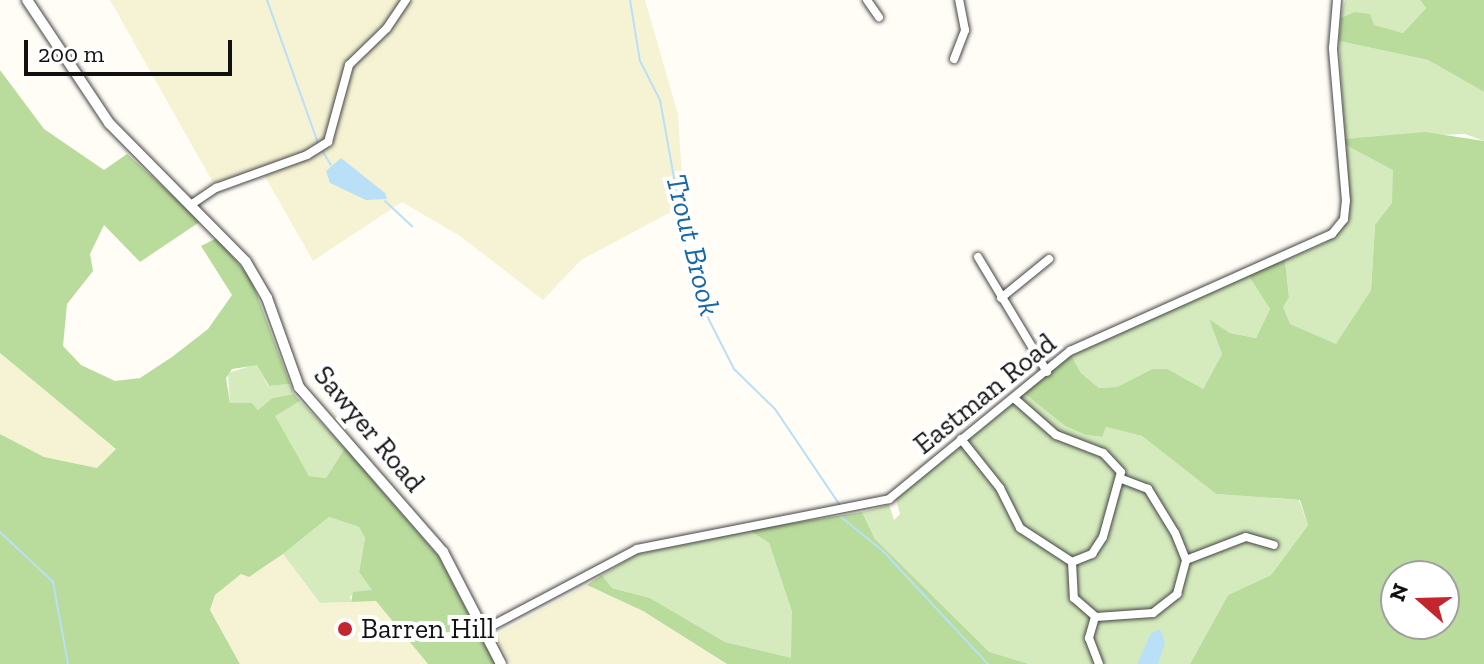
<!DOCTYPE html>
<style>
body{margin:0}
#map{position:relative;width:1484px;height:664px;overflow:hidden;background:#fffdf5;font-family:"Zilla Slab",serif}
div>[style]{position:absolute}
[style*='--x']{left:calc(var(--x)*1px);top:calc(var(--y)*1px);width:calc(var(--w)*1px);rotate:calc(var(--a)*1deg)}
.farmland>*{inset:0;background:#f6f3d4}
.green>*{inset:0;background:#d5ebbd}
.forest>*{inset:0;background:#b9dc9c}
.water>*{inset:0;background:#b9e0f7}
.stream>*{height:2px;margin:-1px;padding:0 1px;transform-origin:1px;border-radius:1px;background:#b9e0f7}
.roads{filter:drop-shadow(0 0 2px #444) drop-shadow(0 0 2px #444)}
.minor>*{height:8px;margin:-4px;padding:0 4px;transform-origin:4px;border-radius:4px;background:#fff}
.tertiary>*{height:10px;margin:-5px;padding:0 5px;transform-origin:5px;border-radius:5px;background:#fff}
.dots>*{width:22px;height:22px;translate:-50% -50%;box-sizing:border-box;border:4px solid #fff;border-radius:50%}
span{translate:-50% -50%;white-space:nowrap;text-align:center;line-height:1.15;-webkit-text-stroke:8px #fff;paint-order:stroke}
.street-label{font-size:28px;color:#111}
.poi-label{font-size:28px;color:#111}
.left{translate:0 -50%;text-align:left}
.water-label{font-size:30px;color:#1768a6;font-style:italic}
.north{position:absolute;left:1380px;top:560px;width:80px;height:80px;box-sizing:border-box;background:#fff;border:2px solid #a0a0a0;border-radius:50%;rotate:290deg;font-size:22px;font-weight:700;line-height:32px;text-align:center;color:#111}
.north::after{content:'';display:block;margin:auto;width:28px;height:36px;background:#c4262e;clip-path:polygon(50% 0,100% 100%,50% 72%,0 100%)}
.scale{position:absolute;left:24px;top:40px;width:208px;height:36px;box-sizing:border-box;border:4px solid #111;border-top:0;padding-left:10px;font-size:24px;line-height:28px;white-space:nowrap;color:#111;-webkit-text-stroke:6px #fff;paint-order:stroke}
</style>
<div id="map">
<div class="farmland">
<div style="clip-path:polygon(110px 0,645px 0,678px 114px,684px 205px,581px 260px,543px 300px,460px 236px,402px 202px,313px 261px,262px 171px,216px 188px)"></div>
<div style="clip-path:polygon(0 353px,117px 449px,97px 468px,44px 457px,0 434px)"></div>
<div style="clip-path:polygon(283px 554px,320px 603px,376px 601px,428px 664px,240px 664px,210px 610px,215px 595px,241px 574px,249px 576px)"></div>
<div style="clip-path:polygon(587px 585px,643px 611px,727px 664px,511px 664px,494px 636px)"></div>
</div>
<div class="green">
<div style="clip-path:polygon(1345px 0,1420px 0,1426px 8px,1403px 33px,1373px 25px,1354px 12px,1341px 18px)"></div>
<div style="clip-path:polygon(evenodd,1339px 41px,1428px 60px,1484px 92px,1484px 141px,1465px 134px,1414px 136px,1484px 664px,1203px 664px,1319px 610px,1386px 368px,1375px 225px,1371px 290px,1336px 345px,1290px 324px,1282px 307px,1289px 296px,1285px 260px,1325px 243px,1349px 210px,1346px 145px,1393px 169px,1400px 137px,1345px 139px,1339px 41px,1396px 576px,1444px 576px,1444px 624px,1396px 624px,1396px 576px)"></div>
<div style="clip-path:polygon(1248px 275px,1270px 309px,1256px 338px,1230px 333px,1210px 320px,1222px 354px,1203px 389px,1152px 369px,1117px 387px,1099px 388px,1081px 373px,1071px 355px)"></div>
<div style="clip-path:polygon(257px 364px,268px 386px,290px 384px,294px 394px,272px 398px,258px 410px,252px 403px,230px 404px,228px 373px)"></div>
<div style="clip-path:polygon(1025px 393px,1065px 426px,1086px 435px,1101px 437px,1106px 427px,1142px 436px,1216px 494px,1299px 500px,1308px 525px,1271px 575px,1228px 595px,1190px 664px,1029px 664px,989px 653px,875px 539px,862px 512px,889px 505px,894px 520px,900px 514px,896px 499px)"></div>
<div style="clip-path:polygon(300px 401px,345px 448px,326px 478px,309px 476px,274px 416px)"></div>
<div style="clip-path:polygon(329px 517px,359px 527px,365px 538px,359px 572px,373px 590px,350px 596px,351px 602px,320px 603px,283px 554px)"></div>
<div style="clip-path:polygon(749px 530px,769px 543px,792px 612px,794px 638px,838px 664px,786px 664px,788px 658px,725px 642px,650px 598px,612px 588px,602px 575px,637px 554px)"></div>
</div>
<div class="forest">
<div style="clip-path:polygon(1420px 0,1484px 0,1484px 92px,1428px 60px,1339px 41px,1341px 18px,1354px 12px,1370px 14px,1374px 25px,1403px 33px,1426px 8px)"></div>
<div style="clip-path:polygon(0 70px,44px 129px,104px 170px,127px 154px,201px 221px,140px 262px,104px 225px,90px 254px,93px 271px,67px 304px,63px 346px,81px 365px,115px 381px,140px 378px,172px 357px,208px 329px,232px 295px,201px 246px,217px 238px,251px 279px,290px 384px,269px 386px,257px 365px,232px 369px,226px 378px,230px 403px,252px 403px,258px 410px,272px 398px,294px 394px,300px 401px,275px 416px,309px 476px,326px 478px,345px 448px,439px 557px,495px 664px,428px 664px,376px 601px,351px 602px,353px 592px,372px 590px,359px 572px,365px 538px,359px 527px,329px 517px,283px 554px,249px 577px,241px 574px,215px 595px,210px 610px,240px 664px,0 664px,0 434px,44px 457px,97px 468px,116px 449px,0 353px)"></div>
<div style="clip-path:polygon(evenodd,1425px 132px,1484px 141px,1484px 664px,1190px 664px,1228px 595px,1271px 575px,1308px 525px,1300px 500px,1216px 494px,1142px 436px,1106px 427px,1102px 437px,1086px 435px,1065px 426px,1023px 392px,1071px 355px,1081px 373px,1099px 388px,1117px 387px,1152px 369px,1167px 369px,1203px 389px,1222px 354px,1209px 319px,1230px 333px,1256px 338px,1270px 309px,1248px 275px,1285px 260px,1289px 297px,1283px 307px,1290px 324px,1336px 344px,1371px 290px,1375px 225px,1392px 203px,1393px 170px,1346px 145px,1345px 139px,1425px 132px,1396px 576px,1444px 576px,1444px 624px,1396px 624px,1396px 576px)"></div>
<div style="clip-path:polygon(862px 512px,875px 539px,989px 652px,1029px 664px,727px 664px,643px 611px,587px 585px,602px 575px,612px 588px,650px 598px,725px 642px,791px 658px,792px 612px,769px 543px,749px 530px)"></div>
</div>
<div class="water">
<div style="clip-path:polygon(341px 158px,385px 193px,387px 199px,366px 200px,330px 183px,326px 171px)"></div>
<div style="clip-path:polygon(1160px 629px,1165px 643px,1158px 664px,1137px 664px,1151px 633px)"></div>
</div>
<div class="stream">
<div style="--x:267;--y:0;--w:152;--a:70.4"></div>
<div style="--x:630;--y:0;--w:62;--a:80.7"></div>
<div style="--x:640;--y:61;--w:44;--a:62.9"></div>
<div style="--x:660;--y:100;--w:152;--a:79.8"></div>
<div style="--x:687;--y:250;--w:67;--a:73.5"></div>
<div style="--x:706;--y:314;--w:62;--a:63"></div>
<div style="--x:734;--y:369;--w:57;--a:44.3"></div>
<div style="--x:775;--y:409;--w:115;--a:56"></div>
<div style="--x:323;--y:152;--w:15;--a:58"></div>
<div style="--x:385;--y:201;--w:37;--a:43"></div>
<div style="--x:841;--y:517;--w:54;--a:39"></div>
<div style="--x:883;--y:551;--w:154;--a:47.1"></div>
<div style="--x:0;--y:532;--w:73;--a:43.3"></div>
<div style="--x:53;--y:582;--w:83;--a:79.6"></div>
</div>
<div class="roads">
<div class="minor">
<div style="--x:867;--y:0;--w:21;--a:55"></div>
<div style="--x:954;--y:59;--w:31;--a:-69"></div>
<div style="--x:965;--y:30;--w:31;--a:-101"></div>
<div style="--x:192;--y:204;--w:29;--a:-34"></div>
<div style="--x:216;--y:188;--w:97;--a:-19.9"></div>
<div style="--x:307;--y:155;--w:25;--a:-32"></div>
<div style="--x:328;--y:142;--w:80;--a:-74.7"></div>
<div style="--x:349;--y:65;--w:53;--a:-44.2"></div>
<div style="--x:387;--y:28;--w:34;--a:-56"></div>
<div style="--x:978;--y:257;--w:134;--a:59"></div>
<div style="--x:1001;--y:298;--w:62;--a:-39.1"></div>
<div style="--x:961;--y:439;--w:63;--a:51.5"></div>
<div style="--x:1000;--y:488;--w:45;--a:63.4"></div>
<div style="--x:1020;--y:528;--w:62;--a:33.2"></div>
<div style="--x:1072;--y:562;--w:22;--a:-22"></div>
<div style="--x:1092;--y:554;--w:20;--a:-57"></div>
<div style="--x:1103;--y:537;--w:67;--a:-74.5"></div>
<div style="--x:1121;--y:472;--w:26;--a:-133"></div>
<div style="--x:1103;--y:453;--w:50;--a:-159"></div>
<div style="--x:1056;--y:435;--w:55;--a:-138.7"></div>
<div style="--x:1186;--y:560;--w:64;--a:-21"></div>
<div style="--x:1246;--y:537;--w:29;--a:16"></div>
<div style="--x:1072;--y:562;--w:36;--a:87"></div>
<div style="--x:1074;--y:598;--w:29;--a:41"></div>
<div style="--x:1096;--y:617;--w:57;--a:-4"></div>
<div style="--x:1153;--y:613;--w:31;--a:-38"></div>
<div style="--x:1177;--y:594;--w:35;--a:-75"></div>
<div style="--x:1186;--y:560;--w:29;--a:-112"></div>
<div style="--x:1175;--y:533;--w:52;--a:-121.5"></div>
<div style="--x:1148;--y:489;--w:28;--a:-159"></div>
<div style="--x:1095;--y:617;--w:22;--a:106"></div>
<div style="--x:1089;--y:638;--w:28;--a:69"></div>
<div style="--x:484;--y:630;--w:173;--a:-27.9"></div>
<div style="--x:637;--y:549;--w:257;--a:-11.2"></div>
<div style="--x:889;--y:499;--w:234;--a:-39.3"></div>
<div style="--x:1070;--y:351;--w:287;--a:-24.1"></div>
<div style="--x:1332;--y:234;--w:19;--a:-51"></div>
<div style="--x:1344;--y:219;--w:18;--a:-84"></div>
<div style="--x:1346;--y:201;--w:154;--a:-94.9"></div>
<div style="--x:1333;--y:48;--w:48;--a:-85.2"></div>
</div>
<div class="tertiary">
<div style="--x:27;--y:0;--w:148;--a:56.3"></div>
<div style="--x:109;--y:123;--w:195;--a:45.4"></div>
<div style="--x:246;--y:262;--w:42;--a:59.7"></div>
<div style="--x:267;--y:298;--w:95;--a:70.2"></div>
<div style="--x:299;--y:387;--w:219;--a:48.9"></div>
<div style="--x:443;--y:552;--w:126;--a:62.6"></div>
</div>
</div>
<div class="dots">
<div style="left:345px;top:629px;background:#c4262e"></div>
</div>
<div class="street-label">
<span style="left:985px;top:394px;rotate:-39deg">Eastman Road</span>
<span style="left:369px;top:429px;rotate:50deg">Sawyer Road</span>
</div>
<div class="poi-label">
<span class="left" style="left:361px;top:629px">Barren Hill</span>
</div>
<div class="water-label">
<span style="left:693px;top:245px;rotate:76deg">Trout Brook</span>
</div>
<div class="north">N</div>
<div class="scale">200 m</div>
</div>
